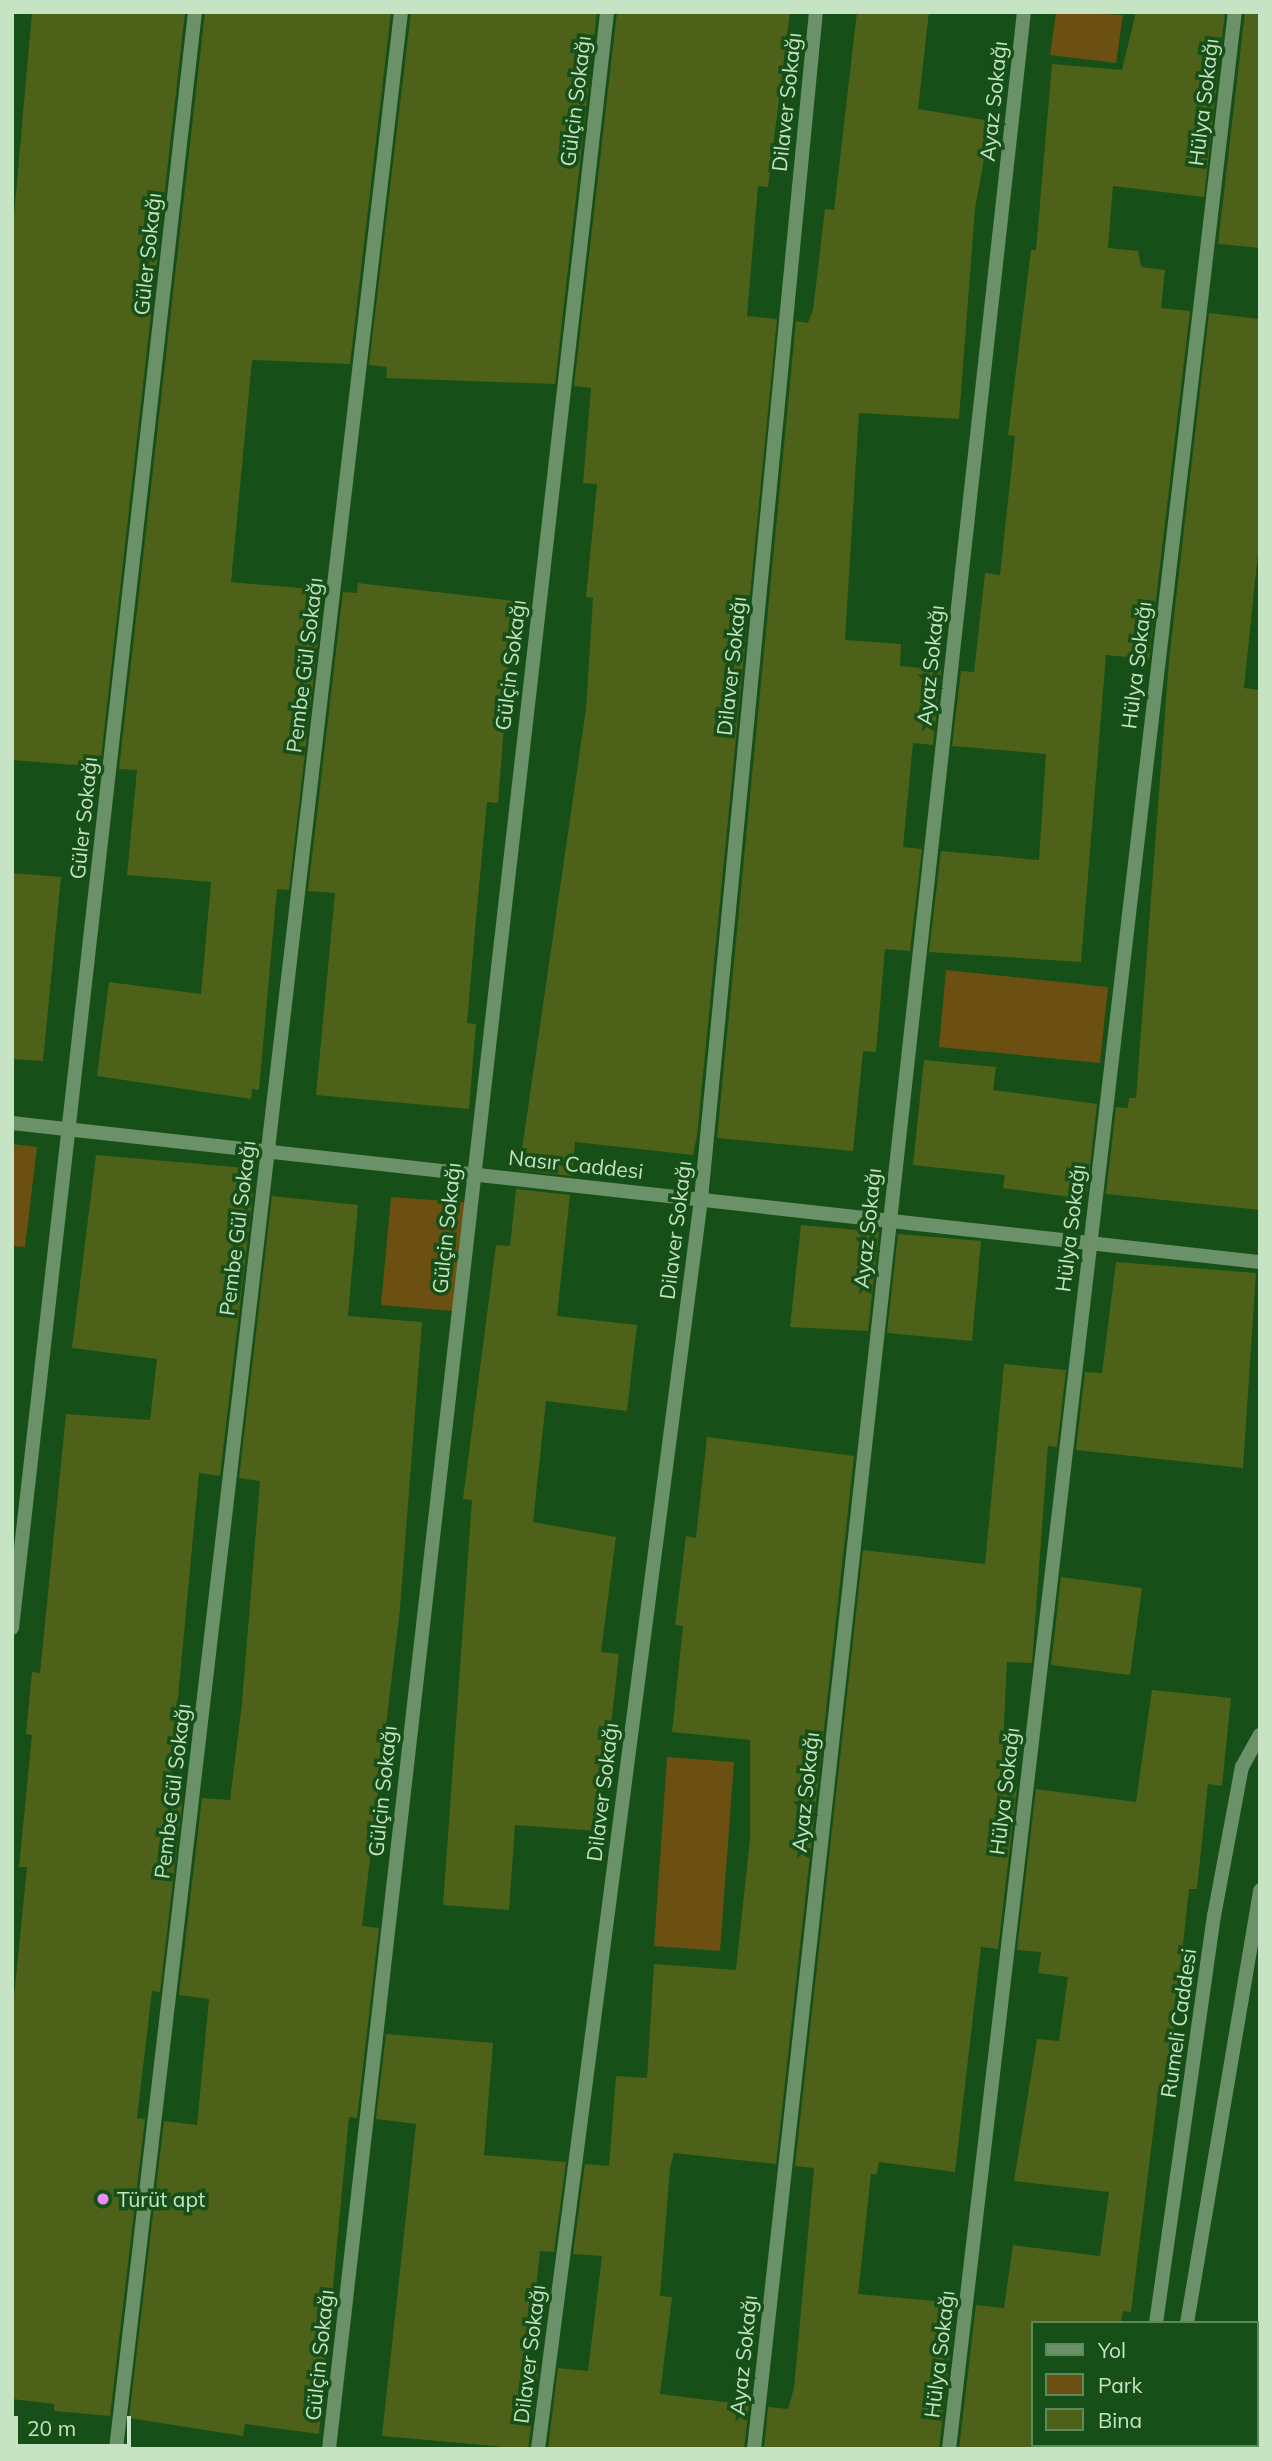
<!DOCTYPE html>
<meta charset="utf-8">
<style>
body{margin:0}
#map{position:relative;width:1272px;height:2461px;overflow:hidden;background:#164f17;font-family:Mulish,sans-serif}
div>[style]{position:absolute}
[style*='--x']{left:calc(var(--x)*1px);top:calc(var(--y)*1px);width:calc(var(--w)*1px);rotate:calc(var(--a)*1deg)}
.green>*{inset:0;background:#6b5011}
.building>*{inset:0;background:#4e6118}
.minor>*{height:14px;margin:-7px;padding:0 7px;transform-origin:7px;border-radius:7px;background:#6a9168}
.tertiary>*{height:14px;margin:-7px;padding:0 7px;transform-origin:7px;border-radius:7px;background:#6a9168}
.dots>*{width:19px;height:19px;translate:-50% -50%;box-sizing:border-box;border:4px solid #164f17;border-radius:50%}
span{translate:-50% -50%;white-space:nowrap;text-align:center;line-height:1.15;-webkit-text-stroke:7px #164f17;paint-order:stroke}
.street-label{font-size:21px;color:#c6e3c4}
.poi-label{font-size:21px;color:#c6e3c4}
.left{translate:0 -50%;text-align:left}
.frame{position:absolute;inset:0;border:14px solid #c6e3c4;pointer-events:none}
.legend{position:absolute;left:1031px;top:2321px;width:228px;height:126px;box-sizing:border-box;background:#164f17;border:2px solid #5c8a5c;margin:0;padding:9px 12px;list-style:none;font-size:21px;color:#c6e3c4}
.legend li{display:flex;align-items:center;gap:14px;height:35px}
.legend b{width:35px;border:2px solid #5c8a5c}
.scale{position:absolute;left:14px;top:2416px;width:117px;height:32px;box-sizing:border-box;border:4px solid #c6e3c4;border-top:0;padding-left:9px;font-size:21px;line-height:24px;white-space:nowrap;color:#c6e3c4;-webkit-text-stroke:5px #164f17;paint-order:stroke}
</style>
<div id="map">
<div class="green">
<div style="clip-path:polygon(1056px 12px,1123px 15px,1116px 63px,1050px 55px)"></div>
<div style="clip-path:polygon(946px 970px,1108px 987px,1100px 1063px,939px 1047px)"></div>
<div style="clip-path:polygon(12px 1144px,37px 1147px,25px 1247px,12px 1246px)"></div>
<div style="clip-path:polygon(391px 1197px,473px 1203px,463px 1312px,381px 1305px)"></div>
<div style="clip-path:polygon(667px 1757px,734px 1762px,720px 1951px,654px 1946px)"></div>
</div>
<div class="building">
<div style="clip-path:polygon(32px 12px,185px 12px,100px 767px,12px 760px,12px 238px)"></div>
<div style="clip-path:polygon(205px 12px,391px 12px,350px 364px,252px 360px,231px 582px,324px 590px,289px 890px,277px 889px,259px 1090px,252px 1089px,251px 1099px,97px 1076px,109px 982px,201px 994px,211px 882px,127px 875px,137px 770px,119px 769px)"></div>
<div style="clip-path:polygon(411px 12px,597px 12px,555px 384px,386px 378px,387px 367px,369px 365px)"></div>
<div style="clip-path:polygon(617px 12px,790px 12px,768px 187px,758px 186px,747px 316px,777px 319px,697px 1136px,693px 1155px,575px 1142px,572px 1176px,519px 1170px,586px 709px,593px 598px,586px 597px,597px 484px,583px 483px,591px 388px,574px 386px)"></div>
<div style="clip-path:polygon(857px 12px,929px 12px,918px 109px,991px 121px,975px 209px,959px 419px,859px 413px,845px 640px,901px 644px,900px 666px,941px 670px,933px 745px,913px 743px,903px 847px,922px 849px,910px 951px,885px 949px,876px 1052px,863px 1051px,853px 1151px,717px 1138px,796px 321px,808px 323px,813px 310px,825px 209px,834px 210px)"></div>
<div style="clip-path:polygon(1136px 12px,1225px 12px,1204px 197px,1113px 186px,1108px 248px,1138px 251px,1141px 267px,1165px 270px,1161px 308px,1190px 311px,1149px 659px,1106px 655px,1081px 962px,929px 952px,941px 851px,1039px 860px,1046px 754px,952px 746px,961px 671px,974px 672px,985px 573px,1000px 575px,1015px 436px,1008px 435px,1031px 250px,1036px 250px,1052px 64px,1122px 70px)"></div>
<div style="clip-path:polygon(1245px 12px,1260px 12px,1260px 248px,1218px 244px)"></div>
<div style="clip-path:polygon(1209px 313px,1260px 319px,1260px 533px,1244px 688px,1260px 690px,1260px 1210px,1106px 1194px,1116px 1107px,1128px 1108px,1129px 1098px,1136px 1098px,1169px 660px)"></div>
<div style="clip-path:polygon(358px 583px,514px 601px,498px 803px,487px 802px,476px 919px,467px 1023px,476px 1024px,469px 1109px,316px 1095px,335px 893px,308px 891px,343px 592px,357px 593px)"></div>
<div style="clip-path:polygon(12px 873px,61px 877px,43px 1061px,12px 1059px)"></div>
<div style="clip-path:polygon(924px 1060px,996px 1067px,993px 1090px,1097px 1104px,1087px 1192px,1071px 1191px,1070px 1197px,1003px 1188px,1005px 1175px,913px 1165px)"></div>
<div style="clip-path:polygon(96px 1155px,247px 1168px,245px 1193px,253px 1194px,220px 1476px,199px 1473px,169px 1794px,183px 1796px,160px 1992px,152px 1991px,137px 2118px,145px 2119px,110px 2416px,54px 2411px,54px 2404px,12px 2399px,12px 2017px,27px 1867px,19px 1867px,32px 1735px,26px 1734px,32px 1672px,40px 1673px,66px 1414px,150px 1420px,157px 1359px,72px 1348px)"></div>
<div style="clip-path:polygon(516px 1189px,570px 1195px,557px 1316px,637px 1325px,627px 1411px,546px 1401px,533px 1522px,616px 1537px,601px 1652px,619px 1654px,599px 1831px,515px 1825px,509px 1910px,443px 1905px,472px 1500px,463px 1499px,496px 1245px,510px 1246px)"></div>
<div style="clip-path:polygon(272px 1196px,358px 1205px,348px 1316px,422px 1322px,400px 1609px,362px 1926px,379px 1928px,357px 2118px,349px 2117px,319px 2434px,245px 2424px,243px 2436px,129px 2418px,164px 2121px,197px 2125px,209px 1999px,179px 1995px,202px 1798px,230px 1800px,242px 1703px,260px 1481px,239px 1478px)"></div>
<div style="clip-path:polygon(801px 1225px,879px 1232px,868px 1331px,790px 1327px)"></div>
<div style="clip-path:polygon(898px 1234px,981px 1241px,972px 1341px,887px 1333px)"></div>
<div style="clip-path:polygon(1116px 1262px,1256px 1273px,1243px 1468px,1076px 1450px,1085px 1372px,1102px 1373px)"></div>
<div style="clip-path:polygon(1004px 1364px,1066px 1370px,1057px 1447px,1048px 1446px,1032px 1663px,1007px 1662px,1001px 1785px,1017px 1787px,998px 1949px,981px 1947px,955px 2172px,879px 2162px,877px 2174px,871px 2174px,858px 2294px,956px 2303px,939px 2449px,764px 2449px,768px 2407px,788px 2409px,794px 2388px,814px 2168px,795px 2166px,863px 1550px,985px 1564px)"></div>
<div style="clip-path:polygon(707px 1437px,854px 1456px,776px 2164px,674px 2153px,670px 2168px,660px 2296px,672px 2297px,660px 2394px,749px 2405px,744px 2449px,548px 2449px,558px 2368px,588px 2371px,602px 2256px,573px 2254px,585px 2164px,609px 2166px,616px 2076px,647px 2078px,654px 1964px,736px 1970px,750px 1839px,750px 1740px,672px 1732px,683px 1626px,675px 1625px,686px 1536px,696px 1538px)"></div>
<div style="clip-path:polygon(1061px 1577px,1142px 1588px,1130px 1675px,1051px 1665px)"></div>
<div style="clip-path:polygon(1152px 1690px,1231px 1698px,1222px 1786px,1208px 1784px,1197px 1889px,1189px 1889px,1167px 2094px,1158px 2093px,1131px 2312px,1123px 2311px,1121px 2323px,1032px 2323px,1032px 2449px,959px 2449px,976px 2305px,1004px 2308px,1013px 2245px,1100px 2256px,1109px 2192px,1014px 2181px,1037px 2039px,1059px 2041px,1068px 1977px,1038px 1973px,1041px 1952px,1017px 1950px,1036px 1789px,1136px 1802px)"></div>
<div style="clip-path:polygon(386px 2034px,493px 2043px,484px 2155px,566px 2162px,554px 2252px,540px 2251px,528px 2364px,539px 2365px,528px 2449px,382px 2436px,416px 2124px,376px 2119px)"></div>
</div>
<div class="minor">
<div style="--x:12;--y:1123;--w:1256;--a:6.36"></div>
<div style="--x:12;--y:1628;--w:1626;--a:-83.54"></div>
<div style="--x:116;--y:2449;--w:2454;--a:-83.33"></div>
<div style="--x:329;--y:2449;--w:2453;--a:-83.49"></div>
<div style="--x:538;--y:2449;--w:1261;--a:-82.57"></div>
<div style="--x:701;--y:1199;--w:1193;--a:-84.47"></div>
<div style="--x:754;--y:2449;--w:2452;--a:-83.68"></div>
<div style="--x:949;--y:2449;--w:2454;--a:-83.31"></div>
</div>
<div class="tertiary">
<div style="--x:1156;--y:2323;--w:411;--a:-81.9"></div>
<div style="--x:1214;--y:1916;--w:152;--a:-79.4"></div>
<div style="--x:1242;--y:1767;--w:37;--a:-61"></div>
<div style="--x:1187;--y:2323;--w:439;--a:-80.4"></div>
<div style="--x:1137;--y:2449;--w:4;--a:-90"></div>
<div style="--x:1178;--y:2449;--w:4;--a:-90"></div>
</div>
<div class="dots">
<div style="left:103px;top:2199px;background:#ed8cf9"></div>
</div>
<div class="street-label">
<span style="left:575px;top:101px;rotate:-83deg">Gülçin Sokağı</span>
<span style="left:993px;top:101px;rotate:-84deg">Ayaz Sokağı</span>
<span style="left:786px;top:102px;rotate:-84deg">Dilaver Sokağı</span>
<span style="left:1203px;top:102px;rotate:-83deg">Hülya Sokağı</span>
<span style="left:147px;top:254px;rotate:-84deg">Güler Sokağı</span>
<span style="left:304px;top:665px;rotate:-83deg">Pembe Gül Sokağı</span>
<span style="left:510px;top:665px;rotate:-83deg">Gülçin Sokağı</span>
<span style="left:930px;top:665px;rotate:-84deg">Ayaz Sokağı</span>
<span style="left:1136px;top:665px;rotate:-83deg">Hülya Sokağı</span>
<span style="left:731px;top:666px;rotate:-84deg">Dilaver Sokağı</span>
<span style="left:83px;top:818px;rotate:-84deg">Güler Sokağı</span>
<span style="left:576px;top:1164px;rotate:6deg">Nasır Caddesi</span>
<span style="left:237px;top:1228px;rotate:-83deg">Pembe Gül Sokağı</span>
<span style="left:446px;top:1228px;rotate:-84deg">Gülçin Sokağı</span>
<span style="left:867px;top:1228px;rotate:-84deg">Ayaz Sokağı</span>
<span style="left:1070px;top:1228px;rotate:-83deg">Hülya Sokağı</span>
<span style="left:675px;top:1230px;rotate:-83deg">Dilaver Sokağı</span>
<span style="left:172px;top:1791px;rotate:-83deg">Pembe Gül Sokağı</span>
<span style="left:382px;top:1791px;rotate:-84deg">Gülçin Sokağı</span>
<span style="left:1004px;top:1791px;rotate:-83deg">Hülya Sokağı</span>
<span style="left:602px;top:1792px;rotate:-83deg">Dilaver Sokağı</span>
<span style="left:805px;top:1792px;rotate:-84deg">Ayaz Sokağı</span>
<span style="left:1178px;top:2023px;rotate:-82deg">Rumeli Caddesi</span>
<span style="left:529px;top:2354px;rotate:-83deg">Dilaver Sokağı</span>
<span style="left:939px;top:2354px;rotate:-83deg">Hülya Sokağı</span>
<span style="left:319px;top:2355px;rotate:-84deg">Gülçin Sokağı</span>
<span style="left:743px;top:2355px;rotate:-84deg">Ayaz Sokağı</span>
</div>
<div class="poi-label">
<span class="left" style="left:117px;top:2199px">Türüt apt</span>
</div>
<div class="frame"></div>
<ul class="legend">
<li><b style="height:9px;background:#6a9168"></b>Yol</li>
<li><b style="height:19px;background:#6b5011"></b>Park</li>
<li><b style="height:19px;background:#4e6118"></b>Bina</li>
</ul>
<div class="scale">20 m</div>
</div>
